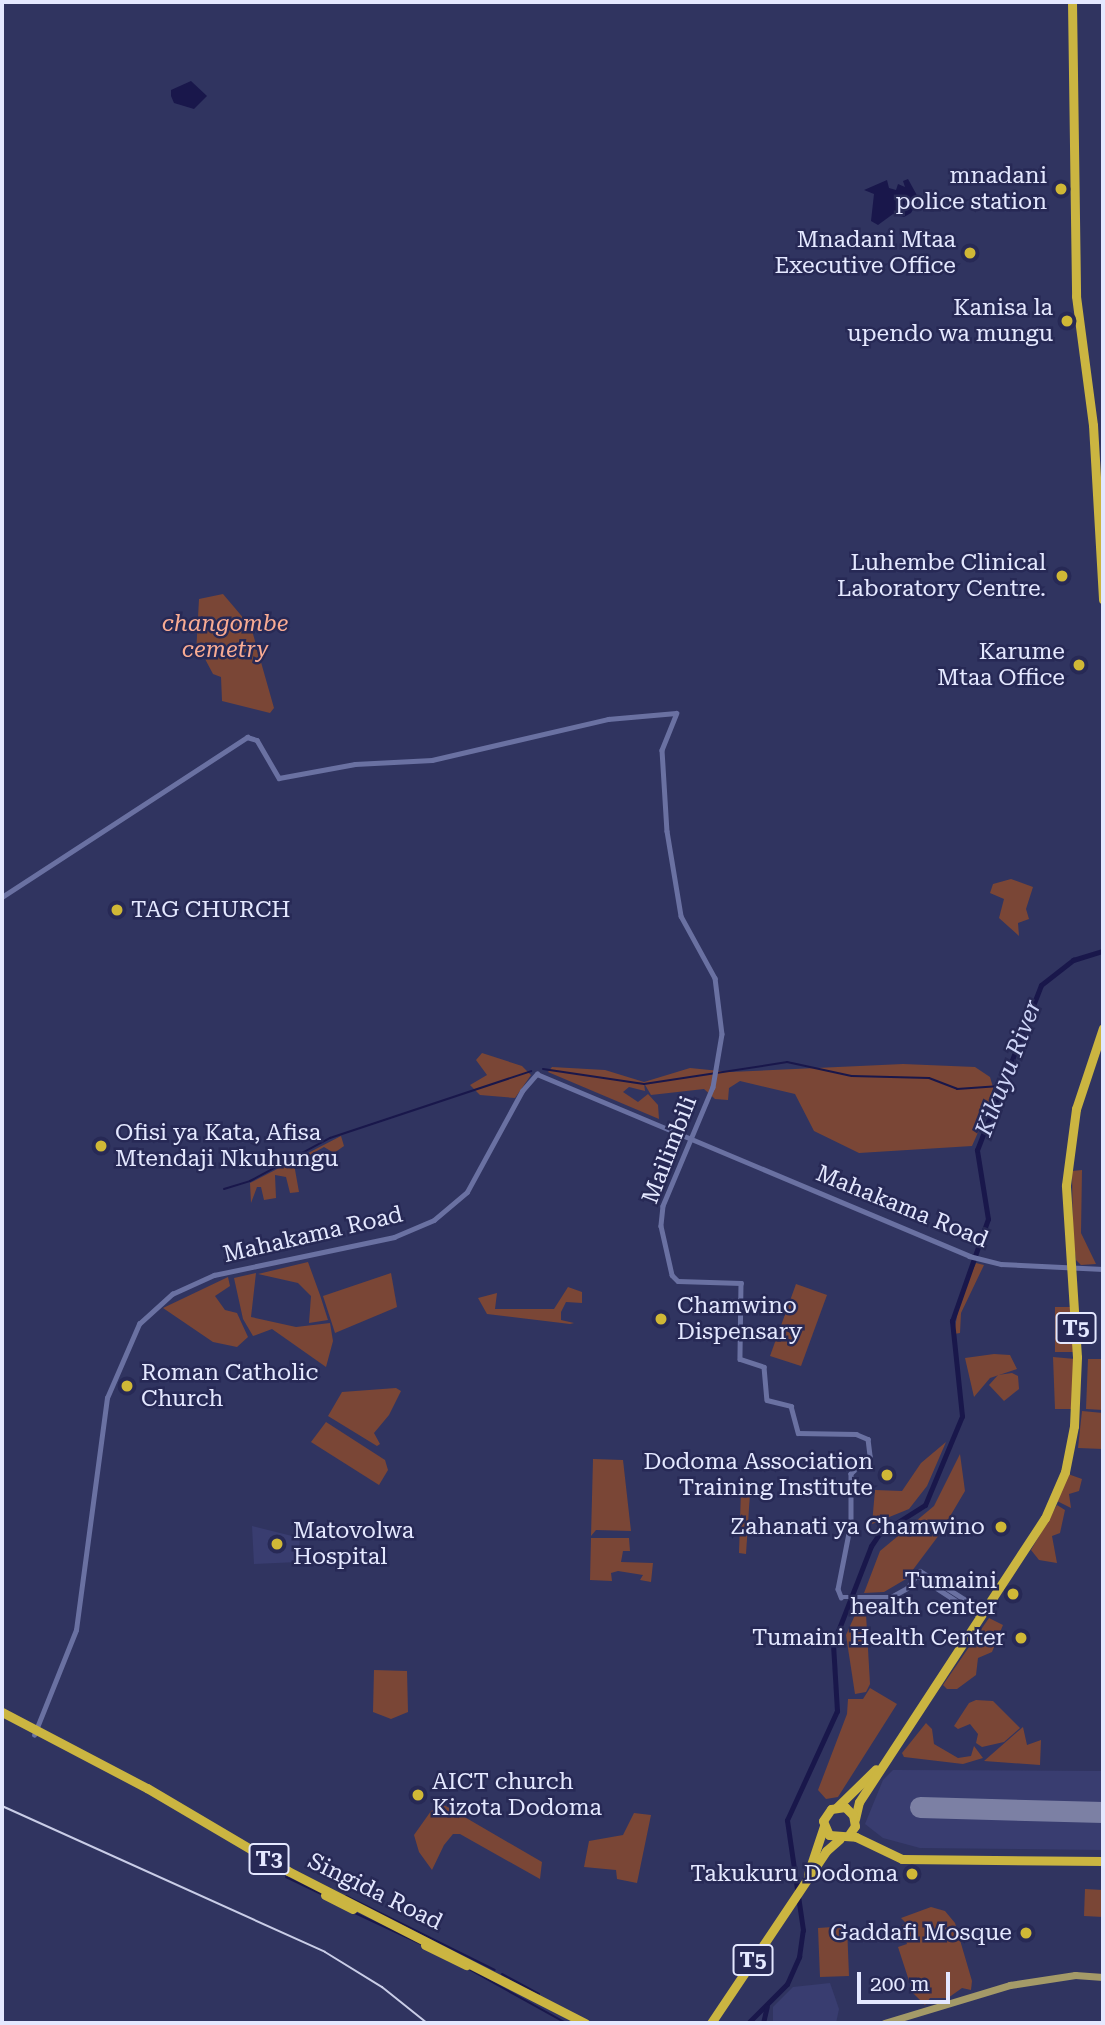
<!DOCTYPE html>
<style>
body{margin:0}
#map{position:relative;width:1105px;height:2025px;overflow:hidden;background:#303460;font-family:"Roboto Serif",serif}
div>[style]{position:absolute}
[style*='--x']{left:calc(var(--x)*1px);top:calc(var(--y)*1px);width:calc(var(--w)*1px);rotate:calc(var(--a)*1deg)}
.built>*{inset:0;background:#393d70}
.green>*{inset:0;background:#7a4636}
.water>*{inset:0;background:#19174b}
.stream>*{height:2px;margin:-1px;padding:0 1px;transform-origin:1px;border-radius:1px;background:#19174b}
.river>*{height:5px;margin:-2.5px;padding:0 2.5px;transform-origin:2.5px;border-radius:2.5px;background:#19174b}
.runway>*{height:21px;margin:-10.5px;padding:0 10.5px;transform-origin:10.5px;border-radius:10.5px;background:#7c80a4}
.minor>*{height:4.5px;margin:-2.25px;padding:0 2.25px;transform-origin:2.25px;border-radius:2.25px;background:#6a71a2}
.major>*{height:7px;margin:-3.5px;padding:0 3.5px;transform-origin:3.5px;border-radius:3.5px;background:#a49a68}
.highway>*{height:9px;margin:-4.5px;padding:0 4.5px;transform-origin:4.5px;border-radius:4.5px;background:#cbb541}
.rail>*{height:2px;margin:-1px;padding:0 1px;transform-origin:1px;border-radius:1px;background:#c9cde7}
.dots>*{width:19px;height:19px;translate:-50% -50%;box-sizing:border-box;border:4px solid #272955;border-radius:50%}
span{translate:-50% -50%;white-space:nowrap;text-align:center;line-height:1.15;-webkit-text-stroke:5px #272955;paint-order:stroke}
.shield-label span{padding:2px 5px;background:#272955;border:2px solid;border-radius:5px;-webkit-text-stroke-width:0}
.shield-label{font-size:21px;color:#e4e8ff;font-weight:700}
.poi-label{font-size:23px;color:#e4e8ff}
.right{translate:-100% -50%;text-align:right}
.left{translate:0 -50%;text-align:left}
.park-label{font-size:23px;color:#faac93;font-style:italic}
.street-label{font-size:23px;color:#e4e8ff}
.water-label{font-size:24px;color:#ced4f7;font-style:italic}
.frame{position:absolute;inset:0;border:4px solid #e4e8ff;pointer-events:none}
.scale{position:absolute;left:857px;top:1972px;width:93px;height:32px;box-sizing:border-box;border:4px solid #e4e8ff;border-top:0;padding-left:9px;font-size:21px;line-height:24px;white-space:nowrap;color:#e4e8ff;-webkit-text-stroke:5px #272955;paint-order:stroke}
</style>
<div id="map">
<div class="built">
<div style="clip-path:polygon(252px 1526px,300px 1538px,298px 1562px,254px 1564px)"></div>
<div style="clip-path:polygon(893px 1770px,1103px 1771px,1103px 1850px,920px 1848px,883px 1838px,865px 1824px,883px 1780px)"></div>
<div style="clip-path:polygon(830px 1983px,839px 2009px,836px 2023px,773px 2023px,773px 2007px,793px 1987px)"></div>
</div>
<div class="green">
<div style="clip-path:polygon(223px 594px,251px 627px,274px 708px,270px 713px,222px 701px,221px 677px,213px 674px,204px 657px,196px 654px,199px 599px)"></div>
<div style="clip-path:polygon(1011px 879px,1033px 887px,1026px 909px,1029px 919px,1018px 923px,1019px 936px,999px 918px,1004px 899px,990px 893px,993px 884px)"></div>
<div style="clip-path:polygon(482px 1053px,522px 1066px,531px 1075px,515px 1098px,480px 1095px,470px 1085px,487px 1075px,476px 1060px)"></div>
<div style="clip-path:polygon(903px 1064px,975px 1067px,990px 1077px,995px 1094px,972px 1146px,859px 1153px,814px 1131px,795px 1094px,740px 1081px,729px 1088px,728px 1100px,715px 1099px,704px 1089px,651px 1095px,644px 1083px,645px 1091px,629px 1087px,623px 1092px,638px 1102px,648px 1094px,658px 1105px,659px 1119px,548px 1072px,552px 1067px,605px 1070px,644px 1082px,690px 1068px,730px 1072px)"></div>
<div style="clip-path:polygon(341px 1136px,344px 1146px,334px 1153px,324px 1147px,294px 1164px,299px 1192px,290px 1193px,286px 1177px,275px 1175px,276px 1198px,264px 1200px,261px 1187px,257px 1187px,251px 1203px,250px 1183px)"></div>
<div style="clip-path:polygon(1082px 1170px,1081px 1233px,1096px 1264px,1081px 1265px,1076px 1260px,1073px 1238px,1072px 1171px)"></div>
<div style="clip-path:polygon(308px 1262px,320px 1295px,328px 1320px,309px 1323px,311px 1296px,298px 1283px,258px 1274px)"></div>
<div style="clip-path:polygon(976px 1263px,984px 1265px,961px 1313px,960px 1333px,954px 1334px,960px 1298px)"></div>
<div style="clip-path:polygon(256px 1273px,251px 1317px,296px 1327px,330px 1323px,333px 1341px,326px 1367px,272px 1329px,253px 1336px,243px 1319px,234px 1278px)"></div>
<div style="clip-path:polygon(391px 1273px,397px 1307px,335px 1333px,323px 1296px)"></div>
<div style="clip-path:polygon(228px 1277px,230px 1286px,215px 1296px,225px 1310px,237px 1313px,248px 1337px,237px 1347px,213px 1342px,163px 1308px)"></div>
<div style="clip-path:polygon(796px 1284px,827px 1295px,801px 1366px,770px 1356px)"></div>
<div style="clip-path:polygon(568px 1287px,582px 1292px,582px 1303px,566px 1302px,561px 1312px,561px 1320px,574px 1323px,570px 1324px,487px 1314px,478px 1298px,497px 1293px,495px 1309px,554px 1309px)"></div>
<div style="clip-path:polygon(1055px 1307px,1074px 1307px,1074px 1352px,1055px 1352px)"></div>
<div style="clip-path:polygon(994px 1354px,1010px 1355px,1017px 1369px,990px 1378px,974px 1397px,965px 1358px)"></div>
<div style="clip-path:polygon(1053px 1357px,1075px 1359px,1073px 1409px,1055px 1409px)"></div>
<div style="clip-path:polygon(1088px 1359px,1103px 1359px,1103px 1410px,1086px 1409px)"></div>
<div style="clip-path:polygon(1012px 1373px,1018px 1376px,1019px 1389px,1004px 1401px,989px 1385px,998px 1375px)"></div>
<div style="clip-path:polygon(396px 1388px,401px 1391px,389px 1415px,374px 1433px,380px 1444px,377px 1446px,328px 1416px,342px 1392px)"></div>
<div style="clip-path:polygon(1082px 1411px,1103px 1413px,1103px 1449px,1078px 1448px)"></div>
<div style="clip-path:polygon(326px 1422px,385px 1460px,388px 1470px,379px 1485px,311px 1442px)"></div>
<div style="clip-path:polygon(946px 1442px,927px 1486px,909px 1509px,872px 1524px,875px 1490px,902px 1491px,921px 1463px)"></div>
<div style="clip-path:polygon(960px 1454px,965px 1491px,939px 1535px,906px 1579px,884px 1592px,864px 1593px,880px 1551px,934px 1506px)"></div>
<div style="clip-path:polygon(593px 1459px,623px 1460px,631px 1531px,596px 1530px,591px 1536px)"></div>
<div style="clip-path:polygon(1068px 1474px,1082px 1479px,1079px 1491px,1069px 1494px,1071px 1508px,1057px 1501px)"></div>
<div style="clip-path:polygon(741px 1490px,750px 1493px,746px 1554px,739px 1553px)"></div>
<div style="clip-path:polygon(1057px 1505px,1065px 1510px,1060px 1533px,1052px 1536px,1057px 1563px,1039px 1560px,1031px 1550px)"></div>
<div style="clip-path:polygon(591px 1538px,629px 1538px,630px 1551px,623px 1551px,621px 1562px,653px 1563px,651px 1582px,640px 1580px,643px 1575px,618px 1571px,611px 1573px,612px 1581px,590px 1580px)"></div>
<div style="clip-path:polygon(866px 1614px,870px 1684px,866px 1692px,855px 1694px,846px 1635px,855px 1615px)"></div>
<div style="clip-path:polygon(989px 1618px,1003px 1625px,992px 1652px,978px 1658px,976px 1675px,957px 1689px,947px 1689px,943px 1685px)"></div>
<div style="clip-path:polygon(374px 1670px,407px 1671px,408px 1712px,391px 1719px,373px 1712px)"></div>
<div style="clip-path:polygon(870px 1688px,897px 1704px,838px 1797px,826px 1799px,818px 1790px,847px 1714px,848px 1699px,863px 1699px)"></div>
<div style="clip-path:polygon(976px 1700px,993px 1701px,1020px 1728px,1004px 1742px,982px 1747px,976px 1743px,978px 1734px,970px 1724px,958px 1729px,954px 1726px,969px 1703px)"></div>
<div style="clip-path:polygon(926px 1723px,932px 1729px,934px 1744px,958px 1758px,971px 1756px,974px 1746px,983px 1758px,963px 1764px,904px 1757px,902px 1753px)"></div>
<div style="clip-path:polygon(1023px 1727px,1027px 1745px,1041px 1740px,1040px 1765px,984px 1761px)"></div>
<div style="clip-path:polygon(444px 1805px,542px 1862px,540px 1879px,460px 1834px,453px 1834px,444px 1845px,432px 1870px,419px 1852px,414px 1835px,431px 1811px)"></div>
<div style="clip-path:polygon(634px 1813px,651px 1815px,637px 1883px,617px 1879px,616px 1870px,584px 1867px,589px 1841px,623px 1835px)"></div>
<div style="clip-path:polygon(1085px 1889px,1103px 1890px,1103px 1917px,1084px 1916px)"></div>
<div style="clip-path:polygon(931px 1907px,945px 1911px,955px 1923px,972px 1981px,971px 1990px,962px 1988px,948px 1998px,930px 1998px,925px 2005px,913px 1993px,898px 1947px,907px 1944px,901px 1926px,906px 1923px,901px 1918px)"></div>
<div style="clip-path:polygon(847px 1926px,849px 1976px,820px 1977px,818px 1928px)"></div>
</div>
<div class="water">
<div style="clip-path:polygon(191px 81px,207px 96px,194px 109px,174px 103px,171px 96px,171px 90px)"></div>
<div style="clip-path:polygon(908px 179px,919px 199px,911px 213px,904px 217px,893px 214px,878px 225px,871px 221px,874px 194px,864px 190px,887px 180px,889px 188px,896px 190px,898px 184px,905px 187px,903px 181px)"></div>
</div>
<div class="stream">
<div style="--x:543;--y:1069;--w:102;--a:8.4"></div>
<div style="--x:644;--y:1084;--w:145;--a:-8.7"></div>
<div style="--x:787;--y:1062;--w:66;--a:12.2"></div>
<div style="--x:852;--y:1076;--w:77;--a:1.5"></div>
<div style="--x:929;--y:1078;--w:30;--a:21"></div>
<div style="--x:957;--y:1089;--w:43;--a:-4"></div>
<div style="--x:224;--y:1189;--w:27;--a:-17"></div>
<div style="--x:250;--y:1181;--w:91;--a:-28.3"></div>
<div style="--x:330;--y:1138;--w:212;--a:-18.4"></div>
<div style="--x:286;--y:1877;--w:41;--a:25.9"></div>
<div style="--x:346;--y:1896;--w:166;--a:26.4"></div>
<div style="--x:355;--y:1913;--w:75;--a:25.2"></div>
<div style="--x:467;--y:1968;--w:113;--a:29.1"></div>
<div style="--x:502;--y:1974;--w:42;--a:28.4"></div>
</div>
<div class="river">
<div style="--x:748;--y:2023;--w:55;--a:-45"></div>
<div style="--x:787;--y:1984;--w:30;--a:-66"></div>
<div style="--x:799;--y:1957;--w:27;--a:-82"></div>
<div style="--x:803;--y:1930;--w:111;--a:-98.3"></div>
<div style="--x:787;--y:1820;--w:120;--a:-65.4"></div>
<div style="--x:837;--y:1711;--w:67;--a:-93.4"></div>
<div style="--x:833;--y:1644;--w:105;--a:-68.8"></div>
<div style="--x:871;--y:1546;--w:14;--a:-56"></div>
<div style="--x:879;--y:1534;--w:54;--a:-32.2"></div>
<div style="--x:925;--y:1505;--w:96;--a:-67.4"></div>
<div style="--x:962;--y:1416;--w:96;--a:-96"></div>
<div style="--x:952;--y:1321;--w:108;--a:-70.6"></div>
<div style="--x:988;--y:1219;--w:70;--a:-99.1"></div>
<div style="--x:977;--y:1150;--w:177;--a:-68.8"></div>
<div style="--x:1041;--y:985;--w:41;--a:-38"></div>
<div style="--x:1073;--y:960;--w:31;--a:-17"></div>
<div style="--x:763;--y:2023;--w:17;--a:-77"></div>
</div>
<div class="runway">
<div style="--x:920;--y:1807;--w:183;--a:1.6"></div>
</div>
<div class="minor">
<div style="--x:677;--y:713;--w:40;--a:112"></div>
<div style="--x:662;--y:750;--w:81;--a:86.5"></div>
<div style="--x:667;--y:831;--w:86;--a:80.6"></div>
<div style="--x:681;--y:916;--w:71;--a:61.3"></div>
<div style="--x:715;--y:978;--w:56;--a:82.9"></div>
<div style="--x:722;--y:1034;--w:54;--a:99.6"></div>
<div style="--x:713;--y:1087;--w:129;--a:112.8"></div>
<div style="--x:663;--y:1206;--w:20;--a:96"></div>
<div style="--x:661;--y:1226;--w:50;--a:77.3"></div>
<div style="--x:672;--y:1275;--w:8;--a:45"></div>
<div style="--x:678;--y:1281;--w:63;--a:1.8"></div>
<div style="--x:741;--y:1283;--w:76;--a:90.8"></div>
<div style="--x:740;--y:1359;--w:25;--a:18"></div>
<div style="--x:764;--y:1367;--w:33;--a:85"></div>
<div style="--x:767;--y:1400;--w:25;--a:14"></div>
<div style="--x:791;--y:1406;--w:28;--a:75"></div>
<div style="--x:798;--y:1433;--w:58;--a:1"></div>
<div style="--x:856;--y:1434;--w:13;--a:23"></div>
<div style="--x:868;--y:1439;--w:17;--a:83"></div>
<div style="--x:870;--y:1456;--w:26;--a:137"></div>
<div style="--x:851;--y:1474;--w:49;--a:90"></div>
<div style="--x:851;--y:1523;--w:67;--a:101.1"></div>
<div style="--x:838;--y:1589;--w:9;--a:69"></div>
<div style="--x:841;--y:1597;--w:50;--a:0"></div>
<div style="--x:891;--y:1597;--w:18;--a:-29"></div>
<div style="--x:907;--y:1588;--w:21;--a:-53"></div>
<div style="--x:920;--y:1571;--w:75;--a:32.4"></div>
<div style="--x:2;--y:897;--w:293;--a:-33.1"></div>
<div style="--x:247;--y:737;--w:10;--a:17"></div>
<div style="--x:257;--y:740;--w:44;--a:59.9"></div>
<div style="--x:279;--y:778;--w:77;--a:-10.4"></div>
<div style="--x:355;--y:764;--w:77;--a:-3"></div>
<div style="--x:432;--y:760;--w:181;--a:-13.1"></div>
<div style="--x:608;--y:719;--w:68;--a:-5"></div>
<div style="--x:918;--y:1576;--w:75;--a:33.1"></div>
<div style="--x:34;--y:1735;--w:113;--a:-68.2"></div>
<div style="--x:76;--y:1630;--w:234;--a:-82.4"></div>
<div style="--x:107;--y:1398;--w:81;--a:-66.6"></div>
<div style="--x:139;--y:1324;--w:45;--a:-42.3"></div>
<div style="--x:172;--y:1294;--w:46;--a:-24.3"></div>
<div style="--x:214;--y:1275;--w:184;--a:-11.9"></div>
<div style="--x:394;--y:1237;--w:43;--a:-23"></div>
<div style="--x:434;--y:1220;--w:43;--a:-40.3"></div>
<div style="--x:467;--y:1192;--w:115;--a:-61.4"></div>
<div style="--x:522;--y:1091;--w:23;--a:-49"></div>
<div style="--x:537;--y:1074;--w:469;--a:22.8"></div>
<div style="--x:969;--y:1256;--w:33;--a:14"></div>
<div style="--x:1001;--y:1264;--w:102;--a:2.8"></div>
</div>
<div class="major">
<div style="--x:884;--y:2023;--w:132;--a:-16.8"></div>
<div style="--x:1010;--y:1985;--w:66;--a:-8.7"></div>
<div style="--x:1075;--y:1975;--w:28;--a:4"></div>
</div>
<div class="highway">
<div style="--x:1072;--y:2;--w:294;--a:89.2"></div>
<div style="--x:1076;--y:296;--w:130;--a:82.5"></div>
<div style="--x:1093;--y:425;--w:175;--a:86.7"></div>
<div style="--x:2;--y:1712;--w:164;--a:27.7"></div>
<div style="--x:147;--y:1788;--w:164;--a:30.5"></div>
<div style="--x:288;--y:1871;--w:334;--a:27.1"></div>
<div style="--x:837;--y:1807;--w:54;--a:-44.3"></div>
<div style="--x:855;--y:1819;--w:17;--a:-77"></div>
<div style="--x:859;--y:1802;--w:339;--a:-56.8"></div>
<div style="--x:1045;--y:1518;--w:50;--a:-66.5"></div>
<div style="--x:1065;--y:1472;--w:47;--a:-78.9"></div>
<div style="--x:1074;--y:1426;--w:69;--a:-87.5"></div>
<div style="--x:1077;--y:1357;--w:172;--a:-93.7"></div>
<div style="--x:1066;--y:1185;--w:77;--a:-82.5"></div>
<div style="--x:1076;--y:1109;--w:85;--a:-71.6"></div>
<div style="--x:848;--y:1836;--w:12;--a:-55"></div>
<div style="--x:855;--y:1826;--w:11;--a:-100"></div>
<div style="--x:853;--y:1815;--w:11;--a:-135"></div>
<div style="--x:845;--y:1807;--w:14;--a:172"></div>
<div style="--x:831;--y:1809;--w:14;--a:124"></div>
<div style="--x:823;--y:1821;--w:15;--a:67"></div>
<div style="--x:829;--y:1835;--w:27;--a:4"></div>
<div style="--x:856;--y:1837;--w:51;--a:25.6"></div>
<div style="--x:902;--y:1859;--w:201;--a:0.6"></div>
<div style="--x:808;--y:1874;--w:51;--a:-71.6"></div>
<div style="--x:325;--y:1895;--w:31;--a:27"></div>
<div style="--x:425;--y:1945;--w:46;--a:26"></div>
<div style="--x:711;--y:2023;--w:207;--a:-56.2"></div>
<div style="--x:826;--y:1851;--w:18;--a:-41"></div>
</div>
<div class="rail">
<div style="--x:2;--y:1806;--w:354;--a:24.3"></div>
<div style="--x:325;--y:1952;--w:67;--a:31.6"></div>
<div style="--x:382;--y:1987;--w:58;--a:38.7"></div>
</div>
<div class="dots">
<div style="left:1061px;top:189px;background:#d0b836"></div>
<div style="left:970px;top:253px;background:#d0b836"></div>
<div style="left:1067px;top:321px;background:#d0b836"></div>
<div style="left:1062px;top:576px;background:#d0b836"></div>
<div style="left:1079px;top:665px;background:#d0b836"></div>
<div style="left:117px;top:910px;background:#d0b836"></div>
<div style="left:101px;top:1146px;background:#d0b836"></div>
<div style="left:661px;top:1319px;background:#d0b836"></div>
<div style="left:127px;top:1386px;background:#d0b836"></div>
<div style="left:887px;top:1475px;background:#d0b836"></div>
<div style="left:1001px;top:1527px;background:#d0b836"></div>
<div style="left:277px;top:1544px;background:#d0b836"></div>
<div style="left:1013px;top:1594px;background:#d0b836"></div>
<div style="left:1021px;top:1638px;background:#d0b836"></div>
<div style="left:418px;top:1795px;background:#d0b836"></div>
<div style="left:912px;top:1874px;background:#d0b836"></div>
<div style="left:1026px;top:1933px;background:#d0b836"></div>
</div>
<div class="shield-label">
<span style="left:1076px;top:1328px">T5</span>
<span style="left:269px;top:1859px">T3</span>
<span style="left:753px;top:1960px">T5</span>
</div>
<div class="poi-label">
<span class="right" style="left:1047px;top:189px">mnadani<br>police station</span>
<span class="right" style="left:956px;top:253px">Mnadani Mtaa<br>Executive Office</span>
<span class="right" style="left:1053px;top:321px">Kanisa la<br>upendo wa mungu</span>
<span class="right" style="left:1046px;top:576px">Luhembe Clinical<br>Laboratory Centre.</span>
<span class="right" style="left:1065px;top:665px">Karume<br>Mtaa Office</span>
<span class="left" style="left:131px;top:910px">TAG CHURCH</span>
<span class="left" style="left:115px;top:1146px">Ofisi ya Kata, Afisa<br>Mtendaji Nkuhungu</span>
<span class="left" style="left:677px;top:1319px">Chamwino<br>Dispensary</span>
<span class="left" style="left:141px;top:1386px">Roman Catholic<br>Church</span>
<span class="right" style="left:873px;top:1475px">Dodoma Association<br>Training Institute</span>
<span class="right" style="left:985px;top:1527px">Zahanati ya Chamwino</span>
<span class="left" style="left:293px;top:1544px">Matovolwa<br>Hospital</span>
<span class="right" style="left:997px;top:1594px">Tumaini<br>health center</span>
<span class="right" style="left:1005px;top:1638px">Tumaini Health Center</span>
<span class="left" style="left:432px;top:1795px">AICT church<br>Kizota Dodoma</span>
<span class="right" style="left:898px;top:1874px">Takukuru Dodoma</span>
<span class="right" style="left:1012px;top:1933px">Gaddafi Mosque</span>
</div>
<div class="park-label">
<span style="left:225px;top:637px">changombe<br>cemetry</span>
</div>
<div class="street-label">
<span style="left:670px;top:1150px;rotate:-69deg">Mailimbili</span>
<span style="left:902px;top:1207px;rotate:22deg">Mahakama Road</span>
<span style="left:313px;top:1235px;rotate:-13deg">Mahakama Road</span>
<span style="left:375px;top:1892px;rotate:26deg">Singida Road</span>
</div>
<div class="water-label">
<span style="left:1009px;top:1068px;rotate:-69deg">Kikuyu River</span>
</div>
<div class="frame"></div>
<div class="scale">200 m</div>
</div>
